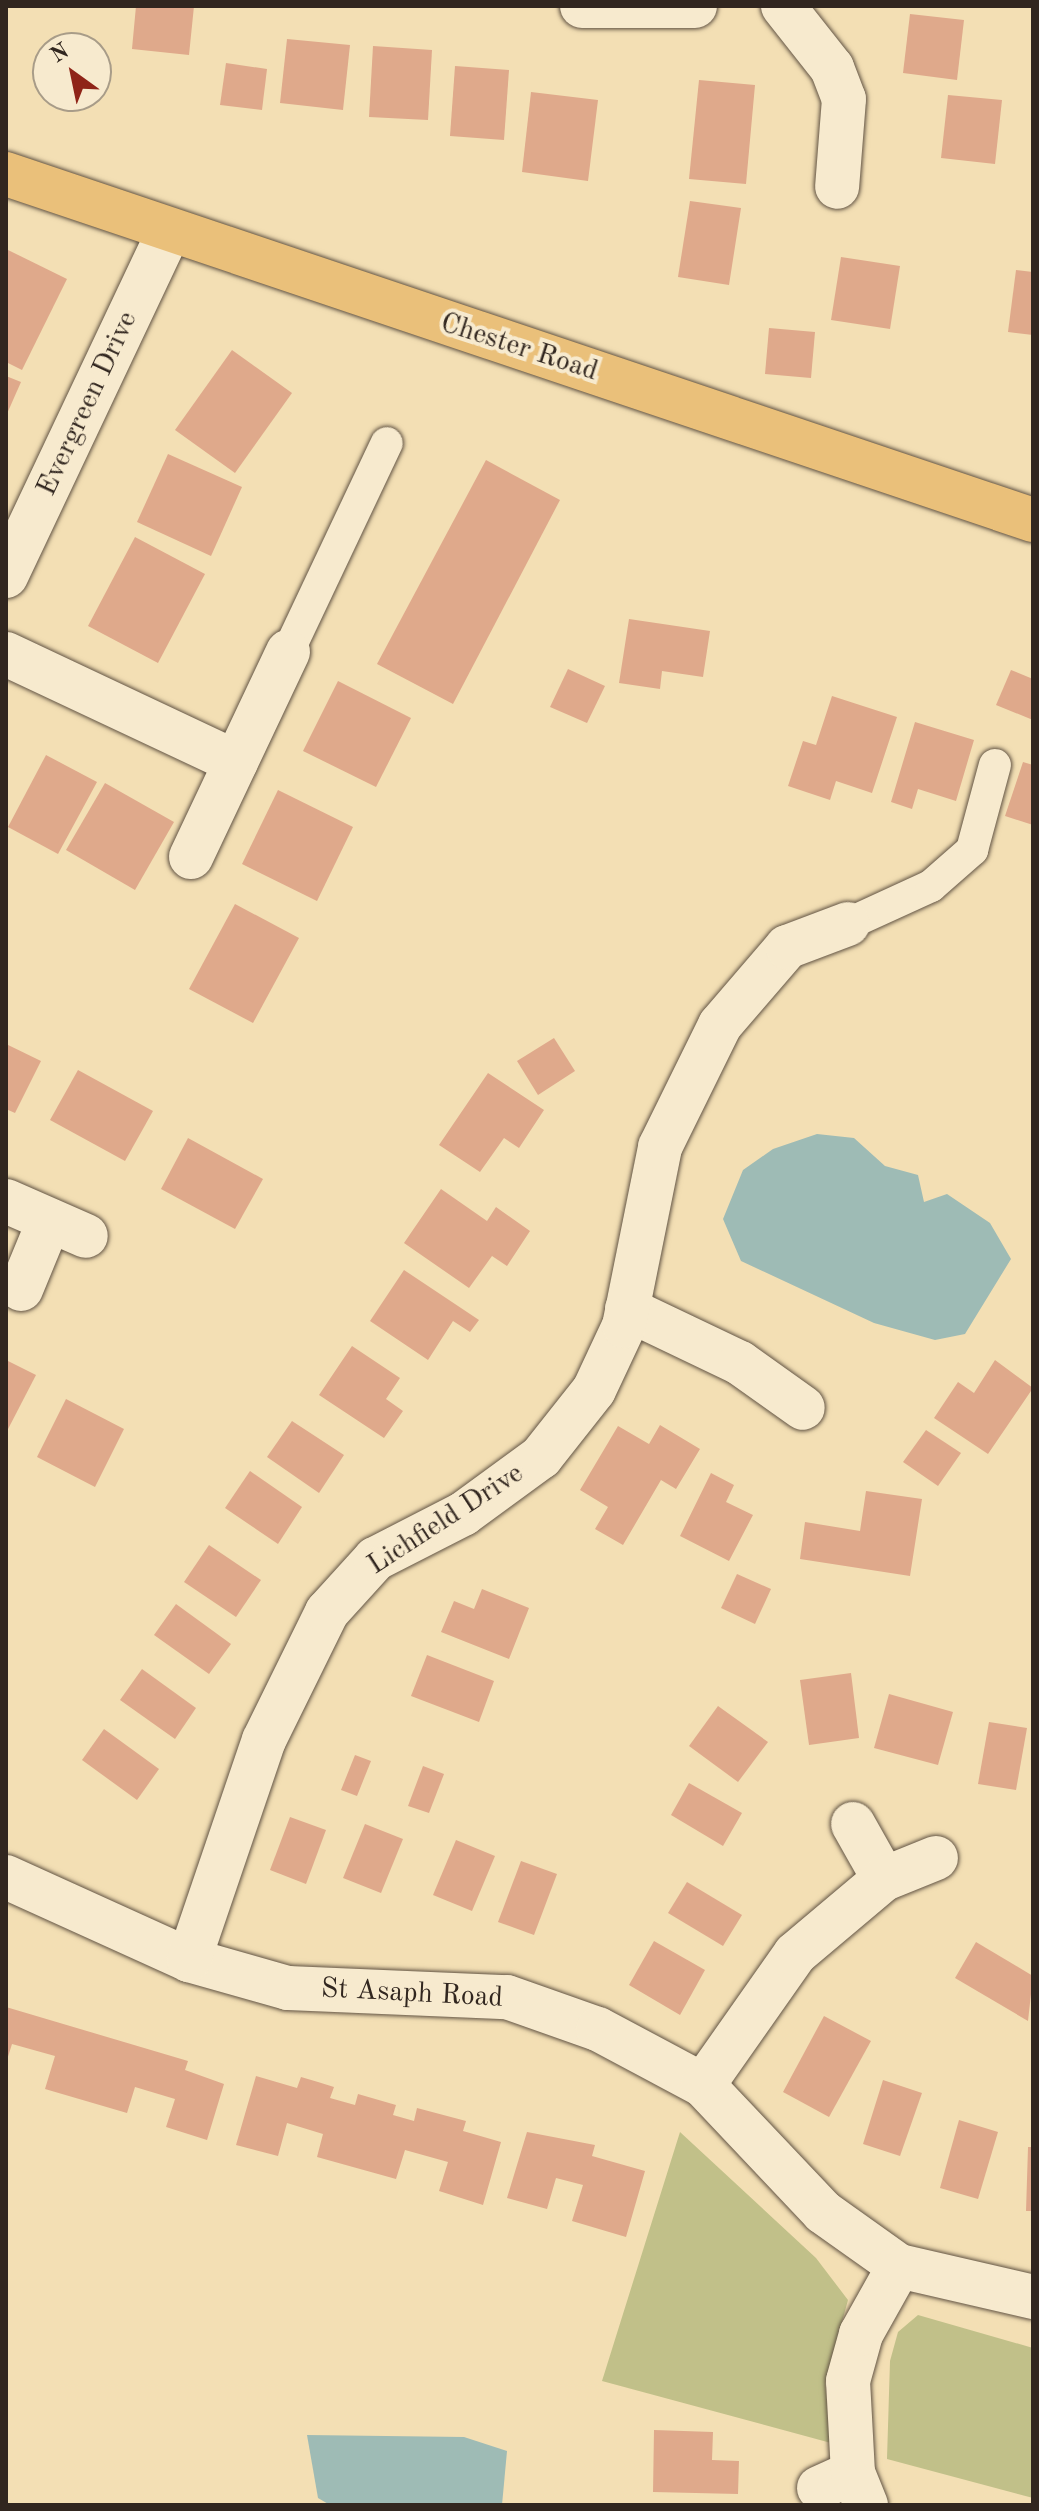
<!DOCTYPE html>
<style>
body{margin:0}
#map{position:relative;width:1039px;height:2511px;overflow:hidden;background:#f3dfb4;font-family:"Old Standard TT",serif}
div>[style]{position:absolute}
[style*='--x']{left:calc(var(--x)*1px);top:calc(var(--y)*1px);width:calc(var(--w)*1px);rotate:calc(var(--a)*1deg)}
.green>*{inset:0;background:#c1c089}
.water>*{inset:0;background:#9ebbb5}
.building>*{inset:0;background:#dfa98b}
.roads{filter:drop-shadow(0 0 2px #625444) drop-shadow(0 0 2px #625444)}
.lane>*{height:32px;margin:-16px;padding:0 16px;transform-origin:16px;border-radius:16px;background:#f7eace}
.street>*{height:44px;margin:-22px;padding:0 22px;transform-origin:22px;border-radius:22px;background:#f7eace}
.primary>*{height:44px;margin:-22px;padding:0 22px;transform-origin:22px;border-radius:22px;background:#eac07a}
span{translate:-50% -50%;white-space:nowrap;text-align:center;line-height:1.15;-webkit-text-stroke:8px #f7eace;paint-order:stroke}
.street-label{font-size:28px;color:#31261f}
.frame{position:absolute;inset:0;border:8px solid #31261f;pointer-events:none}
.north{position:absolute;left:32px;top:32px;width:80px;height:80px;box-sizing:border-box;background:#f7eace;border:2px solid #a89c88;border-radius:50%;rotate:327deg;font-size:22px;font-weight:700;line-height:32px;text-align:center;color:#31261f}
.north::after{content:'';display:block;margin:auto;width:28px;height:36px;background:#8f2418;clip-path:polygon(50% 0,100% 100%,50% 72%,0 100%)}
</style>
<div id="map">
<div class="green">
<div style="clip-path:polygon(680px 2132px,816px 2258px,848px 2300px,825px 2383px,831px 2443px,602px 2381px)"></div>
<div style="clip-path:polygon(918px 2315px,1033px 2348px,1033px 2498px,887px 2459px,890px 2361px,898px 2332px)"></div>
</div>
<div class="water">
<div style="clip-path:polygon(817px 1134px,854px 1138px,885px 1166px,918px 1175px,924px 1202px,947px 1194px,990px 1223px,1011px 1259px,965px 1334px,935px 1340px,874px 1323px,741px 1261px,723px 1219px,743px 1170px,773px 1149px)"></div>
<div style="clip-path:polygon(307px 2435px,464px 2437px,507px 2451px,502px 2505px,330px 2505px,318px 2498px)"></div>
</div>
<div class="building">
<div style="clip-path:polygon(136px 6px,194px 6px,189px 55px,132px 49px)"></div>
<div style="clip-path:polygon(910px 14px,964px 20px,957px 80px,903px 73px)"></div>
<div style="clip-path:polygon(287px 39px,350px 45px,343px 110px,280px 103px)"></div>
<div style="clip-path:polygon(373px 46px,432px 50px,428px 120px,369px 117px)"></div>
<div style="clip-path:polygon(226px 63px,267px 69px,262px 110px,220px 105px)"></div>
<div style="clip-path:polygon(455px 66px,509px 70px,504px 140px,450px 136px)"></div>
<div style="clip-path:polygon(699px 80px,755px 85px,746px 184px,689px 179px)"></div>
<div style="clip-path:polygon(531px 92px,598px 100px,588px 181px,522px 172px)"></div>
<div style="clip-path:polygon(948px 95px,1002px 100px,995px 164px,941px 158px)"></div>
<div style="clip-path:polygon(690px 201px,741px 208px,729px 285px,678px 277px)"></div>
<div style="clip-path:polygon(6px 249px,67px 279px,22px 370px,6px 362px)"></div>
<div style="clip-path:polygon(841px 257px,900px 266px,890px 329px,831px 320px)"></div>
<div style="clip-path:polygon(1016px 270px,1033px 272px,1033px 335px,1008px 332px)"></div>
<div style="clip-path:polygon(769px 328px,815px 332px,811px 378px,765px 374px)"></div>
<div style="clip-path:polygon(232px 350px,292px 393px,235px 473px,175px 430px)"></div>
<div style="clip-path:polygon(6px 376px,21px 382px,6px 416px)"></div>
<div style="clip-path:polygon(168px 454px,242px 487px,211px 556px,137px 522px)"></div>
<div style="clip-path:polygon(486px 460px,560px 500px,453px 704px,377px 664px)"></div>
<div style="clip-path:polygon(135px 537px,205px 574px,158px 663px,88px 626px)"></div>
<div style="clip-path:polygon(629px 619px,710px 631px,703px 677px,662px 671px,660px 689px,619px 683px)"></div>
<div style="clip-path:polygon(568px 669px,605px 686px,587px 723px,550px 707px)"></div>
<div style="clip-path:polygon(1011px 670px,1033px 679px,1033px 720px,996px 705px)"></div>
<div style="clip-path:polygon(338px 681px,411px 718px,376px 787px,303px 751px)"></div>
<div style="clip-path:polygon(832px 696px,897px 717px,872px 793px,836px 781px,830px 800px,788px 786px,803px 741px,816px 745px)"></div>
<div style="clip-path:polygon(915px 722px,974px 740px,956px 801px,918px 789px,912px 809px,891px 802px)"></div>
<div style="clip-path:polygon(46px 755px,97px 782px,58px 854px,8px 827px)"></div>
<div style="clip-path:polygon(1023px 762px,1033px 765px,1033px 825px,1005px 816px)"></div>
<div style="clip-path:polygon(105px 783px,174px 822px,135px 890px,66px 850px)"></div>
<div style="clip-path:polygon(278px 790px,353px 827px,317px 901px,242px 864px)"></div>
<div style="clip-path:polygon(235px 904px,299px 938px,253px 1023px,189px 989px)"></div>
<div style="clip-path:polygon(554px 1038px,575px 1071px,538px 1095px,517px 1061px)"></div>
<div style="clip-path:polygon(6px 1044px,41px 1061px,15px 1113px,6px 1109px)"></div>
<div style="clip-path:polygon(78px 1070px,153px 1111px,125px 1161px,50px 1120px)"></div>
<div style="clip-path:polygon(488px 1073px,544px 1110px,519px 1148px,504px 1138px,480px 1172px,439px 1145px)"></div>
<div style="clip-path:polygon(188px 1138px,263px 1179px,235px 1229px,161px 1189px)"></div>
<div style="clip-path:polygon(441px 1189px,487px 1221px,496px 1207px,530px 1231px,507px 1266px,492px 1256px,469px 1288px,404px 1243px)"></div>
<div style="clip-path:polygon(404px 1270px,479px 1320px,470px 1332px,453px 1321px,428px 1360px,370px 1321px)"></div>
<div style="clip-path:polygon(352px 1346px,400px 1378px,386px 1399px,403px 1411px,384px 1438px,319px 1395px)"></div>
<div style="clip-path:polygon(6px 1360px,36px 1375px,6px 1433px)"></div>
<div style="clip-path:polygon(995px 1360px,1033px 1388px,988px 1454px,934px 1418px,958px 1382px,974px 1393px)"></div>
<div style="clip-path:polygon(66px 1399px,124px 1429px,95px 1487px,37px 1457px)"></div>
<div style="clip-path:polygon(292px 1421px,344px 1455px,319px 1493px,267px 1457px)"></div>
<div style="clip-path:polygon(660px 1425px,700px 1449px,676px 1489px,661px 1480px,623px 1545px,595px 1529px,608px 1507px,580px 1490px,618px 1426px,649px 1444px)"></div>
<div style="clip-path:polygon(926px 1430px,961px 1453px,938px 1486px,903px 1462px)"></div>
<div style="clip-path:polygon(250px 1471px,302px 1507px,278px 1544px,225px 1508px)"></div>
<div style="clip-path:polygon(711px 1473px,734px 1485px,726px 1502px,753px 1515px,729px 1561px,680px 1536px)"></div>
<div style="clip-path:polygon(866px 1491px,922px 1499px,910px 1576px,800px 1559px,805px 1522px,860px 1531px)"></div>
<div style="clip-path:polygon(209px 1545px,261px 1580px,236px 1617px,184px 1582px)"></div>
<div style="clip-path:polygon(737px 1574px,771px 1589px,755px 1624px,721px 1608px)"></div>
<div style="clip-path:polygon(482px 1589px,529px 1608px,509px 1659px,441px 1632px,454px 1601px,474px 1609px)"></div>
<div style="clip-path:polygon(176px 1604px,231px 1644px,209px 1674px,154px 1635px)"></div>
<div style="clip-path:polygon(427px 1655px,494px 1681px,479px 1722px,411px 1696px)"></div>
<div style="clip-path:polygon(142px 1669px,196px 1708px,175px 1739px,120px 1700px)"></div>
<div style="clip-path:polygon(851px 1673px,859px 1738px,809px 1745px,800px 1680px)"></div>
<div style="clip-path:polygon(889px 1694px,953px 1712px,938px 1765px,874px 1748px)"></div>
<div style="clip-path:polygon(718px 1706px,768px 1742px,738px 1782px,689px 1746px)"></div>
<div style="clip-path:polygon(989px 1722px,1027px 1728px,1016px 1790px,978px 1784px)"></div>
<div style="clip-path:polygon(104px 1729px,159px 1769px,137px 1800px,82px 1760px)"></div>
<div style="clip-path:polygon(355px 1755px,371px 1761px,357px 1796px,341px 1790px)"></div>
<div style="clip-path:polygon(423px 1766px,444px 1774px,429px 1813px,408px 1806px)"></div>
<div style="clip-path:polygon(689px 1783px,742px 1813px,723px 1846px,671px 1815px)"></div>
<div style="clip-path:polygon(290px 1817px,326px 1830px,306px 1884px,270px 1870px)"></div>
<div style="clip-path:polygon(365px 1824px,403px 1839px,381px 1893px,343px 1878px)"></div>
<div style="clip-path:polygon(456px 1840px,495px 1856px,472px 1911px,433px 1895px)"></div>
<div style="clip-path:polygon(521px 1861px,557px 1874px,534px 1935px,498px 1922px)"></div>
<div style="clip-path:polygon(687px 1882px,742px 1915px,723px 1946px,668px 1913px)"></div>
<div style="clip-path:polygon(654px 1941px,705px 1970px,680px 2015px,629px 1985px)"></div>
<div style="clip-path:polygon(976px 1942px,1033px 1976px,1028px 2021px,955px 1978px)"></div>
<div style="clip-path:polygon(6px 2007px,188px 2061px,185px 2070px,224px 2084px,207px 2140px,166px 2127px,175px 2099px,135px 2087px,127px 2113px,45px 2089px,55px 2056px,12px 2044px,6px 2063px)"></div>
<div style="clip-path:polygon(824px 2016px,871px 2041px,829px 2117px,783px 2092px)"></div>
<div style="clip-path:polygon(256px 2076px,297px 2088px,301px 2077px,318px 2082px,334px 2087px,330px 2098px,355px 2105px,358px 2094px,396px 2105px,393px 2115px,414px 2121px,417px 2108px,466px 2121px,463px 2131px,501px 2142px,483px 2205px,439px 2191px,448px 2162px,405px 2150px,396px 2179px,317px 2157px,323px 2134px,287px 2123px,278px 2156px,236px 2145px)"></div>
<div style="clip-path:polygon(883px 2080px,922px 2093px,900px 2156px,863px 2144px)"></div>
<div style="clip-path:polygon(959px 2120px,998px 2132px,978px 2199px,940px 2188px)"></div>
<div style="clip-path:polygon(527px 2132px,595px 2145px,592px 2156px,645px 2171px,626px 2237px,572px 2221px,583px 2185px,556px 2178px,547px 2209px,507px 2198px)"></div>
<div style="clip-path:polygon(1028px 2147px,1033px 2147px,1033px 2211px,1026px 2211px)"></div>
<div style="clip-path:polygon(654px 2430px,713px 2432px,712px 2460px,739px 2461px,738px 2494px,653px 2492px)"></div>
</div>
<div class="roads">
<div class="lane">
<div style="--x:288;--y:652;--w:231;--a:-64.7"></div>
<div style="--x:848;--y:924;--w:91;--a:-24.6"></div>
<div style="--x:931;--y:886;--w:55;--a:-41.3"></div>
<div style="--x:972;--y:850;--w:88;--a:-74.9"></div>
</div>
<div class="street">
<div style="--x:582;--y:6;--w:113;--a:0"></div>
<div style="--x:783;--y:6;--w:79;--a:51.7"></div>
<div style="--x:832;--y:68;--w:33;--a:69"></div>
<div style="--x:844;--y:99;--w:88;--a:94.5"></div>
<div style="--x:6;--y:576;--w:382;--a:-64.7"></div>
<div style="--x:6;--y:654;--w:254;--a:25.2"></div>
<div style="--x:191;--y:857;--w:227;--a:-64.7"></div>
<div style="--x:6;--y:1201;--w:87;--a:23.6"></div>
<div style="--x:21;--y:1289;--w:74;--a:-67.6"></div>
<div style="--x:627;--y:1309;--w:125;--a:25.5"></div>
<div style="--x:740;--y:1363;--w:77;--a:35.5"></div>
<div style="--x:853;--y:1824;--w:63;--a:60.6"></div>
<div style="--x:6;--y:1877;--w:201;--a:24.4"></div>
<div style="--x:189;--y:1960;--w:103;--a:15.8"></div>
<div style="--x:288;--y:1988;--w:219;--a:2.4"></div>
<div style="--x:507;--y:1997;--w:96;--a:19.4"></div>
<div style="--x:598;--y:2029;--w:119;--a:28.1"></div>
<div style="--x:703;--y:2085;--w:175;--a:46.6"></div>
<div style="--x:823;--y:2212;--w:93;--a:35.4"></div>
<div style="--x:899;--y:2266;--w:138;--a:13"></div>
<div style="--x:189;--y:1960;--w:232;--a:-71.2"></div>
<div style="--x:264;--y:1740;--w:143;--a:-63.8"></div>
<div style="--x:327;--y:1612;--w:72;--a:-47.8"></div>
<div style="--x:375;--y:1559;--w:99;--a:-27.1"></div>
<div style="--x:463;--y:1514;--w:97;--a:-36.2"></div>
<div style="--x:541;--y:1457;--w:85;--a:-51.7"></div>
<div style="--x:594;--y:1390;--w:71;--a:-64.9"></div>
<div style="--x:624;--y:1326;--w:183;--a:-78.6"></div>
<div style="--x:660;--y:1147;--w:136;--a:-63.8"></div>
<div style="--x:720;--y:1025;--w:103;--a:-49.3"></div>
<div style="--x:787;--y:947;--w:65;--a:-20.7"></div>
<div style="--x:703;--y:2085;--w:160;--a:-54.9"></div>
<div style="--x:795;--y:1954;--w:116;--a:-40.1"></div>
<div style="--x:884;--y:1879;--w:56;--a:-22"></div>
<div style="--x:819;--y:2488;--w:37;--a:-24"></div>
<div style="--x:866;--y:2505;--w:35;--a:-112"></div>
<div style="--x:853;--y:2473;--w:92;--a:-93.1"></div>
<div style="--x:848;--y:2381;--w:49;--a:-74.5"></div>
<div style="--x:861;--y:2334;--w:78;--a:-60.8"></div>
</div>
<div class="primary">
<div style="--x:6;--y:174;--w:1084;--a:18.62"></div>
</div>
</div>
<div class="street-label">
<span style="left:519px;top:348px;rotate:18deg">Chester Road</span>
<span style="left:88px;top:404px;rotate:-65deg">Evergreen Drive</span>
<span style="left:446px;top:1520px;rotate:-33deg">Lichfield Drive</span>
<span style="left:412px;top:1994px;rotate:3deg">St Asaph Road</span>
</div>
<div class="frame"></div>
<div class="north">N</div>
</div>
